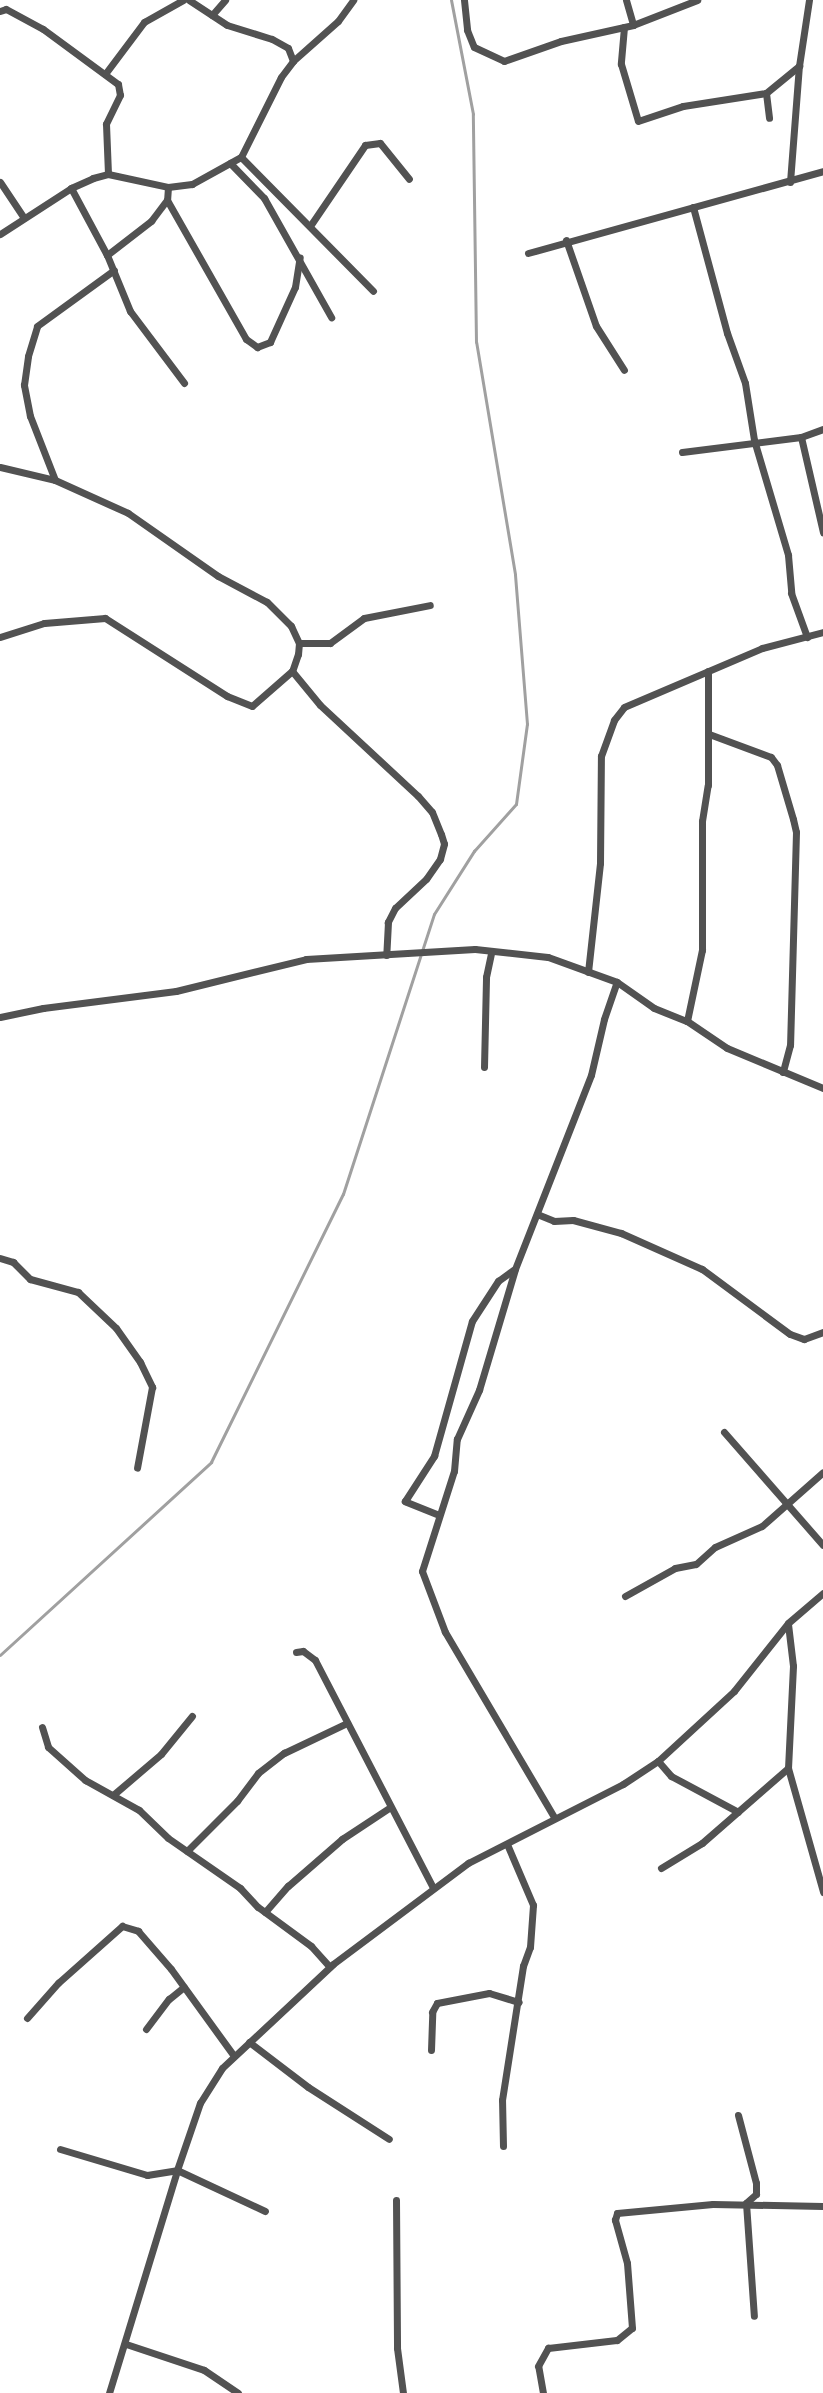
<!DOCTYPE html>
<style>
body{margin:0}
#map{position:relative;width:823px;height:2393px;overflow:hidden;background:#fff;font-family:"DejaVu Sans",sans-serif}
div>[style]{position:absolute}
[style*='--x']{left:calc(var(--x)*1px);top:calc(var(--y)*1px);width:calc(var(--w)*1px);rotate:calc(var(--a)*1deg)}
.stream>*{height:3px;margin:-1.5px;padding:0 1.5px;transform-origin:1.5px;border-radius:1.5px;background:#a0a0a0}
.street>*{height:7px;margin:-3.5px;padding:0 3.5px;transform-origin:3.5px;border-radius:3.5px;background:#525252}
span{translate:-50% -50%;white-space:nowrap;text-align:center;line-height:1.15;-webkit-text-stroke:7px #fff;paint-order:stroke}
</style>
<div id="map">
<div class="stream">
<div style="--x:0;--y:1655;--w:286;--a:-42.4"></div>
<div style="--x:211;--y:1462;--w:299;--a:-63.8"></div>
<div style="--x:343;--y:1194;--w:294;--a:-72"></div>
<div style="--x:434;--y:914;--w:75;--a:-57.6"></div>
<div style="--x:474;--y:851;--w:63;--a:-48.2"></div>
<div style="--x:516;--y:804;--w:81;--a:-82.2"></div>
<div style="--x:527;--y:724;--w:150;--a:-94.6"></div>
<div style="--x:515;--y:574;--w:235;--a:-99.5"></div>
<div style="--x:476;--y:342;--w:228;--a:-90.8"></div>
<div style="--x:473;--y:114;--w:116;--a:-100.9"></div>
</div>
<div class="street">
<div style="--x:189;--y:0;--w:45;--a:33.3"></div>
<div style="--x:227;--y:25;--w:47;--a:17.3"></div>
<div style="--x:272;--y:39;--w:18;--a:29"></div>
<div style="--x:288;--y:48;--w:14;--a:69"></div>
<div style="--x:464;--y:0;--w:30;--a:84"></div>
<div style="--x:467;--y:30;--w:18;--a:68"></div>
<div style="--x:474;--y:47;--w:33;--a:25"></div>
<div style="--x:504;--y:61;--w:60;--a:-19.3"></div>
<div style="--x:561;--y:41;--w:74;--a:-12.5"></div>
<div style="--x:633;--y:25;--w:69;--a:-21.3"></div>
<div style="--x:626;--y:0;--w:26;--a:74"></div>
<div style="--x:0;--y:11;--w:6;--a:-18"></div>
<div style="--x:6;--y:9;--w:42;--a:28.4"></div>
<div style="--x:43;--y:29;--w:93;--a:36.3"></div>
<div style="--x:118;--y:84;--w:11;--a:80"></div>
<div style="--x:120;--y:95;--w:32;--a:116"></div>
<div style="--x:106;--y:124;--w:50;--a:87.7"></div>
<div style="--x:212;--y:15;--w:20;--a:-49"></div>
<div style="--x:624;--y:27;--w:37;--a:95"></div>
<div style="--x:621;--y:64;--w:59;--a:73.4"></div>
<div style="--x:638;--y:121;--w:47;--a:-18.4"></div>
<div style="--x:683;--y:106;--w:84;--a:-8.9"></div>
<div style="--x:766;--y:93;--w:43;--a:-39.3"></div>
<div style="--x:105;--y:74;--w:65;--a:-53.1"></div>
<div style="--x:144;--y:22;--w:45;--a:-29.4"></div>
<div style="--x:766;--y:93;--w:25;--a:83"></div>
<div style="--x:241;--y:157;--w:188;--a:45.4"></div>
<div style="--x:230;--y:163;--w:49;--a:45.8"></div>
<div style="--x:264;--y:198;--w:137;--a:60.6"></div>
<div style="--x:0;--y:182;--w:43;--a:56.3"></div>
<div style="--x:790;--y:182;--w:116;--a:-85.6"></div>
<div style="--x:799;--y:66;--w:67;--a:-81.4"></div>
<div style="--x:168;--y:187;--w:13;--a:94"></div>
<div style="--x:167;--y:200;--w:160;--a:60.4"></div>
<div style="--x:246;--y:339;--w:14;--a:36"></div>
<div style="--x:257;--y:347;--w:14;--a:-21"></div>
<div style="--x:270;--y:342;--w:60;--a:-65.6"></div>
<div style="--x:295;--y:287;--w:30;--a:-81"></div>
<div style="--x:71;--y:188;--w:76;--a:61.8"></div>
<div style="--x:107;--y:255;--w:61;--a:67.7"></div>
<div style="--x:130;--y:311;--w:90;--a:53.1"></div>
<div style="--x:693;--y:207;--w:131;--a:74.9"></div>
<div style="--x:727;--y:333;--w:53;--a:70.2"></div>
<div style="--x:745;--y:383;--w:58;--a:81"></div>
<div style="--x:754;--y:440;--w:120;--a:73.5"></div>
<div style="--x:788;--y:555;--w:38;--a:85"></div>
<div style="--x:791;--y:593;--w:47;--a:70"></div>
<div style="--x:310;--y:226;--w:98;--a:-55.8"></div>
<div style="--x:365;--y:145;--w:15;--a:-8"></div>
<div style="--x:380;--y:143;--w:46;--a:51.1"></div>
<div style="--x:0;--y:234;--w:85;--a:-32.9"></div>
<div style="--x:71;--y:188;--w:24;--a:-24"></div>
<div style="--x:93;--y:178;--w:16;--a:-15"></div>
<div style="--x:108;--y:174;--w:61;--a:12.2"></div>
<div style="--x:168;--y:187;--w:24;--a:-7"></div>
<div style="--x:192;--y:184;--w:56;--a:-28.9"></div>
<div style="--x:241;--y:157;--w:89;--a:-63.4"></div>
<div style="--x:281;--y:77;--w:20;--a:-53"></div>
<div style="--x:293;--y:61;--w:60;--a:-41.6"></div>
<div style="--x:338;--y:21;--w:26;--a:-54"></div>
<div style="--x:566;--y:240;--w:91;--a:70.8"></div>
<div style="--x:596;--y:326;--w:52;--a:57.5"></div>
<div style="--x:528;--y:253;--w:306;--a:-15.5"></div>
<div style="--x:107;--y:255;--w:56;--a:-37.7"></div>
<div style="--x:151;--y:221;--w:26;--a:-53"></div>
<div style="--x:801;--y:437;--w:98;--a:77"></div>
<div style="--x:682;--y:452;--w:120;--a:-7.2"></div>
<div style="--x:801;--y:437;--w:23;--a:-20"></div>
<div style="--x:0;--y:467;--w:57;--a:13.3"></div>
<div style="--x:55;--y:480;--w:80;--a:24.3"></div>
<div style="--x:128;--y:513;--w:110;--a:35"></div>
<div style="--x:218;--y:576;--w:55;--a:28"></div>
<div style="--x:267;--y:602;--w:34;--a:45"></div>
<div style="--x:291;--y:626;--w:19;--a:65"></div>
<div style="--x:299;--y:643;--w:11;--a:95"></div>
<div style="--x:298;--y:654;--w:18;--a:109"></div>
<div style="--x:292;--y:671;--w:53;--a:138.8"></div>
<div style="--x:252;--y:706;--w:27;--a:-158"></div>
<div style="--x:227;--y:696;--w:145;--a:-147.4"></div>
<div style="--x:105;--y:618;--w:61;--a:175.3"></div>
<div style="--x:44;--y:623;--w:46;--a:162.3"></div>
<div style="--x:55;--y:480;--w:69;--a:-111.3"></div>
<div style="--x:30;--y:416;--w:32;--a:-101"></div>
<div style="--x:24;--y:385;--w:29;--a:-82"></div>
<div style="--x:28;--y:356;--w:31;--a:-73"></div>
<div style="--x:37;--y:326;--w:95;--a:-36"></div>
<div style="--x:299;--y:643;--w:31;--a:0"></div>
<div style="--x:330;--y:643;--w:42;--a:-36.3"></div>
<div style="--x:364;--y:618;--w:67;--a:-11.1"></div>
<div style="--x:292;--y:671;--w:44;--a:50.5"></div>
<div style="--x:320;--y:705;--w:134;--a:42.9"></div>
<div style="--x:418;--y:796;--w:21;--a:49"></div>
<div style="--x:432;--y:812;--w:24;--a:68"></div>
<div style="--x:441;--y:834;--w:10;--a:73"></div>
<div style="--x:444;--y:844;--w:16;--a:105"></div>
<div style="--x:440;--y:859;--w:24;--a:125"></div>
<div style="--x:426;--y:879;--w:42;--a:136.9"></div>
<div style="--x:395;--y:908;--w:16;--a:117"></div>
<div style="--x:388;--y:922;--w:33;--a:93"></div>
<div style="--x:709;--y:734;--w:66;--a:20.4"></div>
<div style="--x:771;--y:757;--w:10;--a:53"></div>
<div style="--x:777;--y:765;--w:56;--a:73.5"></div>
<div style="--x:793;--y:819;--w:13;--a:77"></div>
<div style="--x:796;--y:832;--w:213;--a:91.6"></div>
<div style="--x:790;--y:1045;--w:28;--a:105"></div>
<div style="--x:588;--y:972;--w:110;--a:-83.7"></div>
<div style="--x:600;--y:863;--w:107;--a:-89.5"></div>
<div style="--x:601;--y:756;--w:38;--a:-70"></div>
<div style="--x:614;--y:720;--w:16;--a:-52"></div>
<div style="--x:624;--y:707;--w:150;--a:-23.1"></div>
<div style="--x:762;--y:648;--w:63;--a:-14.7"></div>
<div style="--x:0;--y:1017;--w:44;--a:-11.8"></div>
<div style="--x:43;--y:1008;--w:134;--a:-7.3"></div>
<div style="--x:176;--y:991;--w:134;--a:-13.8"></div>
<div style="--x:306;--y:959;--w:169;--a:-3.4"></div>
<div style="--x:475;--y:949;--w:73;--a:6.3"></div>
<div style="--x:548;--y:957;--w:73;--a:19.9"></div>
<div style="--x:617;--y:982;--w:45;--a:35.1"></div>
<div style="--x:654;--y:1008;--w:35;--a:22"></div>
<div style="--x:687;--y:1021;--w:48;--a:34"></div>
<div style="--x:727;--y:1048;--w:104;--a:22.6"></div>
<div style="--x:687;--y:1021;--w:73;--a:-78.1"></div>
<div style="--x:702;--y:950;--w:129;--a:-90"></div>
<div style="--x:702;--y:821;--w:36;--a:-81"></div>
<div style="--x:708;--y:785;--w:114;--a:-90"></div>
<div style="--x:484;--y:1067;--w:90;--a:-88.7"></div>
<div style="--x:486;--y:977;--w:25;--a:-78"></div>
<div style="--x:537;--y:1214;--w:18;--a:22"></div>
<div style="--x:554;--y:1221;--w:19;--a:-3"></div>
<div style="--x:573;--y:1220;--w:50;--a:15.2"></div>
<div style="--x:621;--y:1233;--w:89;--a:24"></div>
<div style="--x:702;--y:1269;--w:109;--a:36.5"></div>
<div style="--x:790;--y:1334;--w:15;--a:20"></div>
<div style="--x:804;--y:1339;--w:20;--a:-20"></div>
<div style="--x:0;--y:1258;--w:14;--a:17"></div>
<div style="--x:13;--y:1262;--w:24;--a:45"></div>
<div style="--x:30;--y:1279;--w:50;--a:15.2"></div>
<div style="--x:78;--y:1292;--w:52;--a:43.5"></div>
<div style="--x:116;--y:1328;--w:42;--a:54.8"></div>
<div style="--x:140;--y:1362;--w:28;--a:64"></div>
<div style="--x:152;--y:1387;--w:82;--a:100.5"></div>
<div style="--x:724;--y:1432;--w:150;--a:48.8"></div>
<div style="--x:439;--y:1515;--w:37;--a:-158"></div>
<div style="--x:405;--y:1501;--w:54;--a:-57.2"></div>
<div style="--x:434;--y:1456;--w:140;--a:-74.3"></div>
<div style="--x:472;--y:1321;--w:48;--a:-57"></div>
<div style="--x:498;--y:1281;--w:19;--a:-36"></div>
<div style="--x:625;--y:1596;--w:57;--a:-29.2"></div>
<div style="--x:675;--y:1568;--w:21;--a:-11"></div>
<div style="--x:696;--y:1564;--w:25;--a:-42"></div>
<div style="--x:715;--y:1547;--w:51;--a:-24.1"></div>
<div style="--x:762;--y:1526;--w:81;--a:-41.5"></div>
<div style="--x:788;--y:1624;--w:42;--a:83.2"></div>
<div style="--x:793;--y:1666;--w:102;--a:92.8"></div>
<div style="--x:788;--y:1768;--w:129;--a:74.2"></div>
<div style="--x:296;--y:1652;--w:7;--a:-8"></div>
<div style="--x:303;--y:1651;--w:15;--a:37"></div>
<div style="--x:315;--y:1660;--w:257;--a:62.6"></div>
<div style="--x:42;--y:1727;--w:21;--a:73"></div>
<div style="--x:48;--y:1747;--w:50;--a:41.7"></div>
<div style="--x:85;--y:1780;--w:62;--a:29.1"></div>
<div style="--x:139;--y:1810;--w:40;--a:44"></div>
<div style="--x:168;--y:1838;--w:88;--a:34.8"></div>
<div style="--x:240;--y:1888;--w:26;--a:47"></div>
<div style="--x:258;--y:1907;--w:66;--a:36.3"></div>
<div style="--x:311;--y:1946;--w:28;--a:48"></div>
<div style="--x:658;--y:1761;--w:20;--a:49"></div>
<div style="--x:671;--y:1776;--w:76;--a:28.2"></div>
<div style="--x:113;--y:1795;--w:63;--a:-40.5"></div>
<div style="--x:161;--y:1754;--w:49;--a:-50.8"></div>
<div style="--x:554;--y:1817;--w:215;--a:-120.5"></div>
<div style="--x:445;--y:1632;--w:65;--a:-110.7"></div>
<div style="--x:422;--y:1571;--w:105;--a:-72.3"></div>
<div style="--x:454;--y:1471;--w:32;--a:-85"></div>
<div style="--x:457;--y:1439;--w:54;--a:-65.8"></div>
<div style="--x:479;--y:1390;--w:126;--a:-73.4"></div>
<div style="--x:515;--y:1269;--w:208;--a:-68.6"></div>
<div style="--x:591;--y:1075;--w:57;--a:-76.9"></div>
<div style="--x:604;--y:1019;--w:39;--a:-71"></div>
<div style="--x:187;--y:1851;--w:71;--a:-45"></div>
<div style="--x:237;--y:1801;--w:35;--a:-53"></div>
<div style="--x:258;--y:1773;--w:33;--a:-38"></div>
<div style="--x:284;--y:1753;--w:70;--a:-25.5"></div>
<div style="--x:661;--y:1868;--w:48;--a:-31.4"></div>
<div style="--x:702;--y:1843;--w:114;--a:-41.1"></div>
<div style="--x:265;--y:1912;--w:35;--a:-49"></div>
<div style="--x:288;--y:1886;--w:72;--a:-41"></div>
<div style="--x:342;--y:1839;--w:56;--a:-33.4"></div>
<div style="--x:27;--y:2018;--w:47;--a:-48.5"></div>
<div style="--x:58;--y:1983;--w:86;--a:-41.7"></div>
<div style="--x:122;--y:1926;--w:17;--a:17"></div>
<div style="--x:138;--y:1931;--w:50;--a:49"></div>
<div style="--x:171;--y:1969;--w:107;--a:54.1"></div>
<div style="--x:146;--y:2029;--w:38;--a:-53"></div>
<div style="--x:169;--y:1999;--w:19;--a:-39"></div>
<div style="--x:249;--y:2042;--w:74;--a:37.3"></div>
<div style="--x:308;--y:2087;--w:96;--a:32.7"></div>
<div style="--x:431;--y:2050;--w:38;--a:-88"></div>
<div style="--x:432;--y:2012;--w:10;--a:-61"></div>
<div style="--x:437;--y:2003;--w:53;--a:-10.9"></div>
<div style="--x:489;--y:1993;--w:31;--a:17"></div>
<div style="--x:738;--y:2115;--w:70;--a:75.2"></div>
<div style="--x:756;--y:2183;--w:11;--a:90"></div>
<div style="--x:756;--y:2194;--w:13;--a:138"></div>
<div style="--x:746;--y:2203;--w:113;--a:86"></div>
<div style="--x:503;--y:2146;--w:46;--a:-91.2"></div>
<div style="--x:502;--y:2100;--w:136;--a:-81.1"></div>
<div style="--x:523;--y:1966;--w:20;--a:-70"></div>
<div style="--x:530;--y:1947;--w:42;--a:-85.9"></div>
<div style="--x:533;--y:1905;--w:66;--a:-113.1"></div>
<div style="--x:60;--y:2149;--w:91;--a:16.6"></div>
<div style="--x:147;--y:2175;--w:30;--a:-9"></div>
<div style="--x:177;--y:2170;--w:97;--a:25"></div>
<div style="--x:396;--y:2200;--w:148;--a:89.6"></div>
<div style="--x:397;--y:2348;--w:45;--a:82.4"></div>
<div style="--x:126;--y:2344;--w:82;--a:18.4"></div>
<div style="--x:204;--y:2370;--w:41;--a:34.1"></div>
<div style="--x:109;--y:2393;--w:233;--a:-73"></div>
<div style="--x:177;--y:2170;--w:71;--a:-71.1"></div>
<div style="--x:200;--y:2103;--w:41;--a:-57.8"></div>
<div style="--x:222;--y:2068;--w:152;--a:-43.1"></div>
<div style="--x:333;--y:1964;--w:169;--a:-36.8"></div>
<div style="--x:468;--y:1863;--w:174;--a:-27"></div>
<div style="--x:623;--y:1784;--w:42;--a:-33.3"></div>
<div style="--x:658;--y:1761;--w:103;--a:-42.6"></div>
<div style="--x:734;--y:1691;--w:87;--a:-51.5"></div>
<div style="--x:788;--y:1623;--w:46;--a:-40.6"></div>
<div style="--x:543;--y:2393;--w:27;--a:-100"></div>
<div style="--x:538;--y:2366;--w:21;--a:-61"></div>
<div style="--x:548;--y:2348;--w:69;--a:-6.6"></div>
<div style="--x:617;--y:2340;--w:19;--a:-39"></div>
<div style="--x:632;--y:2328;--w:65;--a:-94.4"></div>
<div style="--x:627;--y:2263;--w:45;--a:-105.6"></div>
<div style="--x:615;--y:2220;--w:7;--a:-74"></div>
<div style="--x:617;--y:2213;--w:96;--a:-5.4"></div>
<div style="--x:713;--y:2204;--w:110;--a:1"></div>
</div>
</div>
